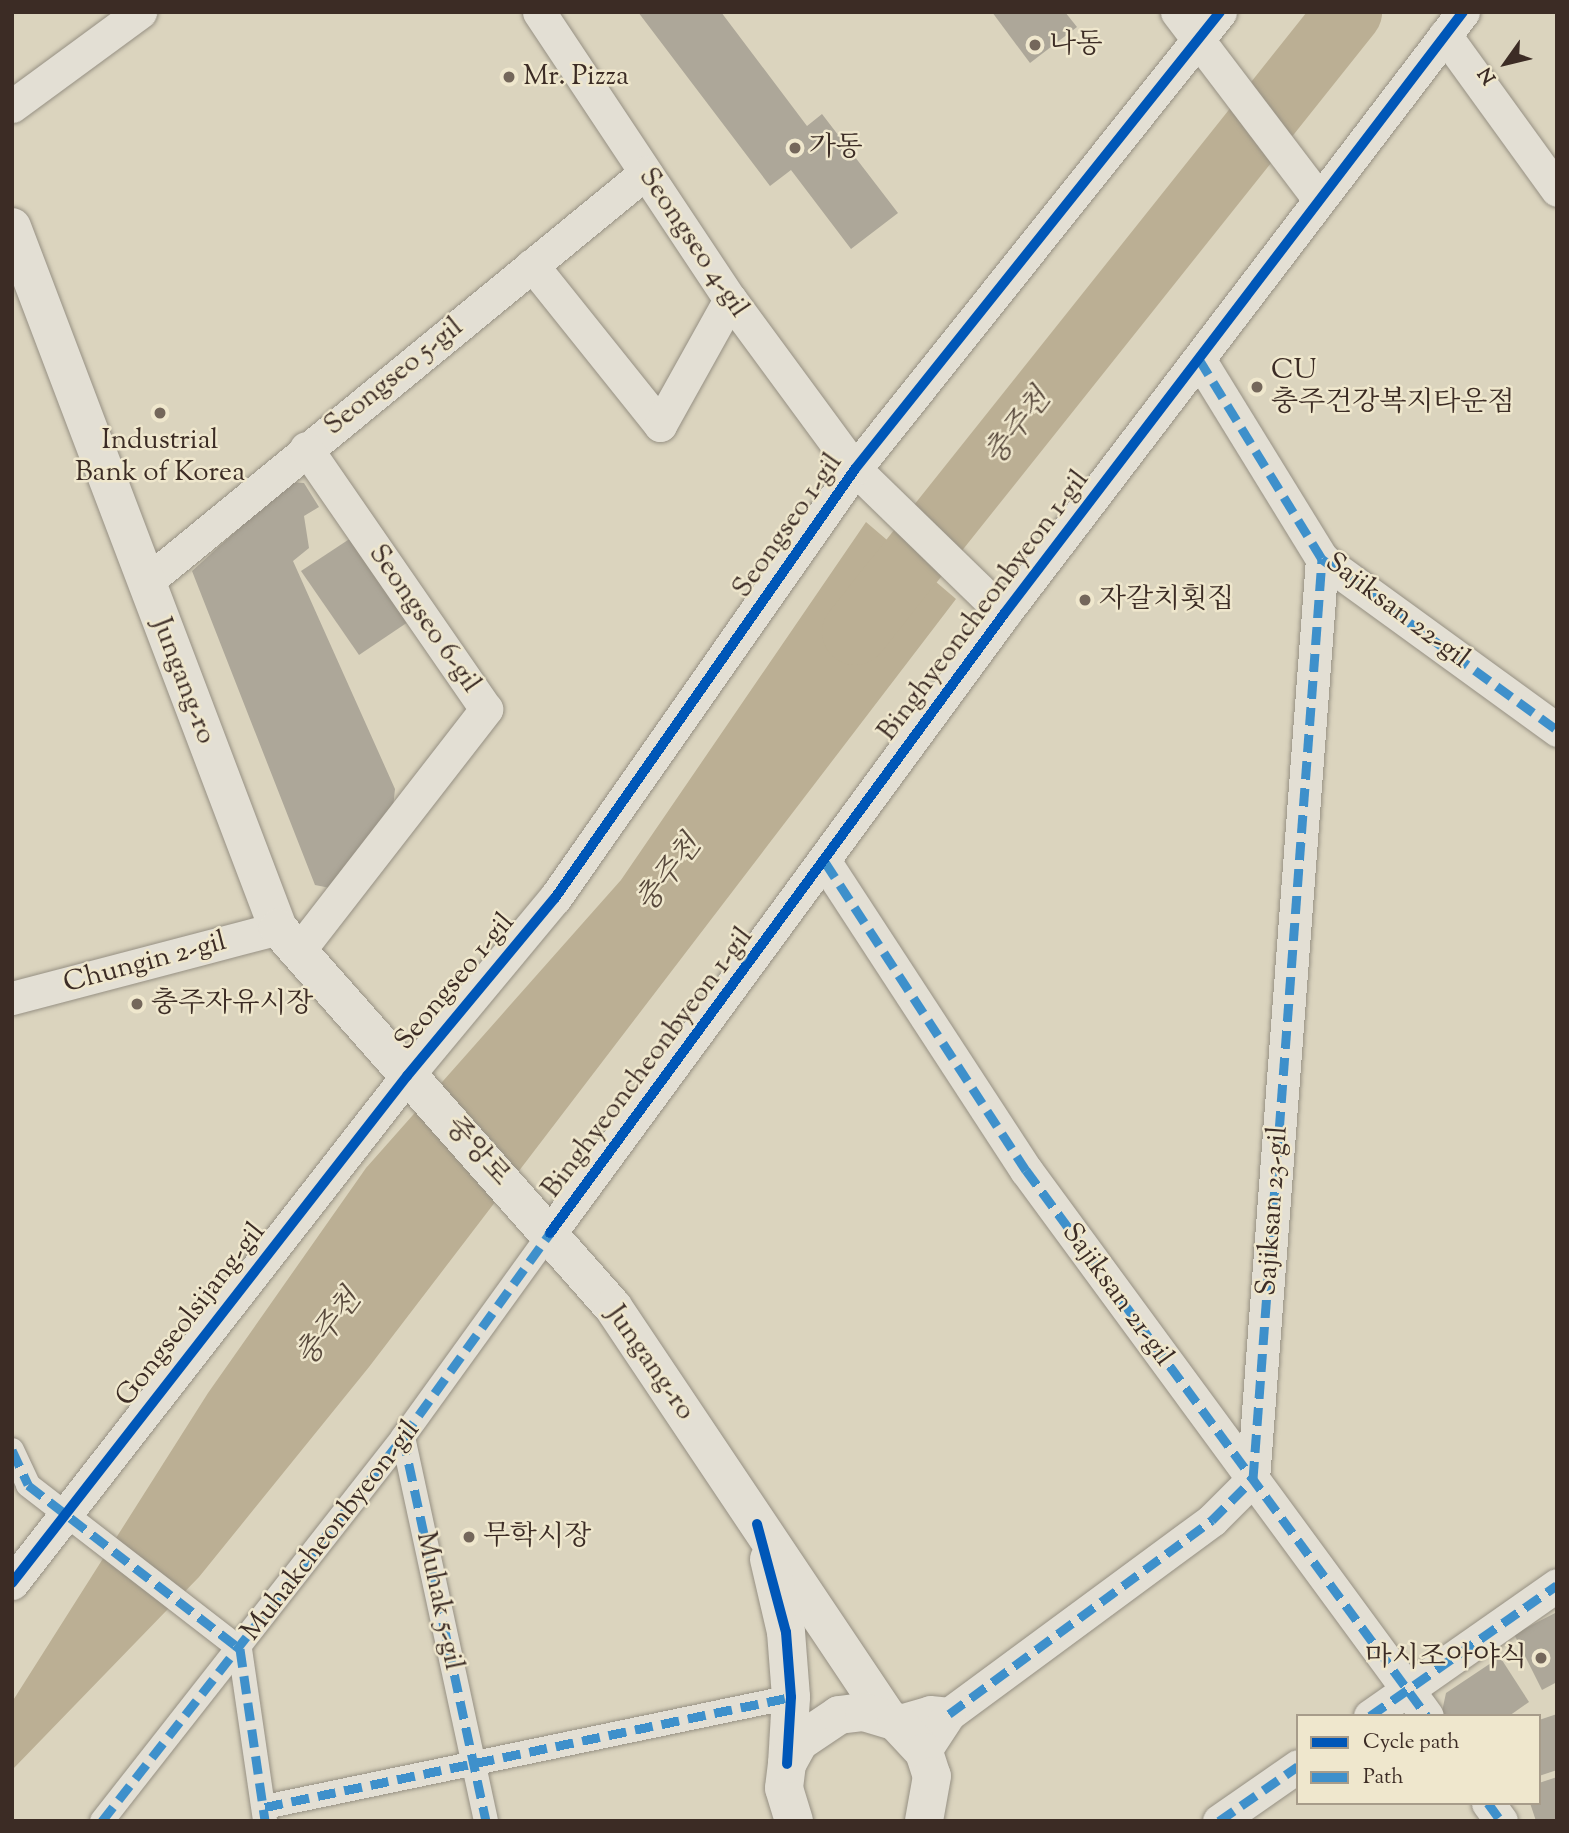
<!DOCTYPE html>
<meta charset="utf-8">
<style>
body{margin:0}
#map{position:relative;width:1569px;height:1833px;overflow:hidden;background:#dbd4be;font-family:"Sorts Mill Goudy","Noto Serif KR",serif}
div>[style]{position:absolute}
[style*='--x']{left:calc(var(--x)*1px);top:calc(var(--y)*1px);width:calc(var(--w)*1px);rotate:calc(var(--a)*1deg)}
.water>*{inset:0;background:#bbaf94}
.river>*{height:66px;margin:-33px;padding:0 33px;transform-origin:33px;border-radius:33px;background:#bbaf94}
.building>*{inset:0;background:#ada799}
.roads{filter:drop-shadow(0 0 2px #969083) drop-shadow(0 0 2px #969083)}
.pedestrian>*{height:24px;margin:-12px;padding:0 12px;transform-origin:12px;border-radius:12px;background:#e3dfd4}
.minor>*{height:33px;margin:-16.5px;padding:0 16.5px;transform-origin:16.5px;border-radius:16.5px;background:#e3dfd4}
.secondary>*{height:38px;margin:-19px;padding:0 19px;transform-origin:19px;border-radius:19px;background:#e3dfd4}
.quiet>*{height:9px;margin-top:-4.5px;transform-origin:0;background:repeating-linear-gradient(90deg,#3e90cb 0 18px,transparent 0 27px)}
.cycleway>*{height:10px;margin:-5px;padding:0 5px;transform-origin:5px;border-radius:5px;background:#0057b8}
.dots>*{width:19px;height:19px;translate:-50% -50%;box-sizing:border-box;border:4px solid #efe7cd;border-radius:50%}
span{translate:-50% -50%;white-space:nowrap;text-align:center;line-height:1.15;-webkit-text-stroke:5px #efe7cd;paint-order:stroke}
.poi-label{font-size:28px;color:#3c2c25}
.left{translate:0 -50%;text-align:left}
.right{translate:-100% -50%;text-align:right}
.street-label{font-size:28px;color:#3c2c25}
.water-label{font-size:30px;color:#58493c;font-style:italic}
.frame{position:absolute;inset:0;border:14px solid #3c2c25;pointer-events:none}
.legend{position:absolute;left:1296px;top:1714px;width:245px;height:91px;box-sizing:border-box;background:#efe7cd;border:2px solid #a79c8a;margin:0;padding:9px 12px;list-style:none;font-size:21px;color:#3c2c25}
.legend li{display:flex;align-items:center;gap:14px;height:35px}
.legend b{width:35px;border:2px solid #a79c8a}
.north{position:absolute;left:1471px;top:28px;width:70px;height:70px;-webkit-text-stroke:5px #efe7cd;paint-order:stroke;rotate:236deg;font-size:19px;font-weight:700;line-height:28px;text-align:center;color:#3c2c25}
.north::after{content:'';display:block;margin:auto;width:24px;height:32px;background:#3c2c25;clip-path:polygon(50% 0,100% 100%,50% 72%,0 100%)}
</style>
<div id="map">
<div class="water">
<div style="clip-path:polygon(866px 522px,956px 599px,369px 1367px,199px 1577px,12px 1770px,12px 1702px,208px 1393px,366px 1168px,621px 880px)"></div>
</div>
<div class="river">
<div style="--x:855;--y:632;--w:793;--a:-51.45"></div>
</div>
<div class="building">
<div style="clip-path:polygon(638px 12px,721px 12px,807px 126px,822px 114px,898px 213px,851px 249px,791px 170px,770px 186px)"></div>
<div style="clip-path:polygon(992px 12px,1065px 12px,1077px 27px,1030px 63px)"></div>
<div style="clip-path:polygon(290px 482px,304px 483px,319px 507px,304px 516px,309px 548px,293px 561px,395px 789px,392px 817px,330px 888px,315px 885px,192px 571px)"></div>
<div style="clip-path:polygon(351px 538px,408px 622px,359px 655px,301px 571px)"></div>
<div style="clip-path:polygon(1557px 1612px,1557px 1682px,1542px 1690px,1514px 1634px)"></div>
<div style="clip-path:polygon(1500px 1657px,1529px 1702px,1509px 1716px,1441px 1716px,1446px 1693px)"></div>
<div style="clip-path:polygon(1557px 1714px,1557px 1770px,1539px 1776px,1539px 1720px)"></div>
<div style="clip-path:polygon(1557px 1777px,1557px 1821px,1536px 1821px,1530px 1803px,1539px 1803px,1539px 1783px)"></div>
</div>
<div class="roads">
<div class="pedestrian">
<div style="--x:403;--y:1437;--w:393;--a:77.8"></div>
<div style="--x:12;--y:1450;--w:38;--a:65"></div>
<div style="--x:28;--y:1485;--w:268;--a:37.7"></div>
<div style="--x:240;--y:1649;--w:174;--a:81.7"></div>
<div style="--x:265;--y:1807;--w:537;--a:-11.81"></div>
<div style="--x:102;--y:1821;--w:488;--a:-51.9"></div>
<div style="--x:403;--y:1437;--w:251;--a:-54.2"></div>
</div>
<div class="minor">
<div style="--x:539;--y:12;--w:345;--a:56.4"></div>
<div style="--x:730;--y:299;--w:211;--a:53.7"></div>
<div style="--x:855;--y:469;--w:208;--a:44.2"></div>
<div style="--x:1177;--y:12;--w:233;--a:52.8"></div>
<div style="--x:1445;--y:35;--w:191;--a:54.1"></div>
<div style="--x:12;--y:106;--w:159;--a:-36.3"></div>
<div style="--x:532;--y:265;--w:205;--a:51.3"></div>
<div style="--x:660;--y:425;--w:144;--a:-60.9"></div>
<div style="--x:1199;--y:359;--w:235;--a:58.4"></div>
<div style="--x:1322;--y:559;--w:291;--a:36"></div>
<div style="--x:145;--y:583;--w:647;--a:-39.35"></div>
<div style="--x:825;--y:862;--w:368;--a:56.9"></div>
<div style="--x:1026;--y:1170;--w:677;--a:53.71"></div>
<div style="--x:297;--y:953;--w:309;--a:-52.2"></div>
<div style="--x:486;--y:709;--w:317;--a:-124.6"></div>
<div style="--x:12;--y:998;--w:275;--a:-14.7"></div>
<div style="--x:550;--y:1233;--w:768;--a:-53.74"></div>
<div style="--x:1004;--y:614;--w:757;--a:-52.68"></div>
<div style="--x:12;--y:1583;--w:643;--a:-52.08"></div>
<div style="--x:407;--y:1076;--w:231;--a:-50.3"></div>
<div style="--x:555;--y:898;--w:523;--a:-55.03"></div>
<div style="--x:855;--y:469;--w:585;--a:-51.39"></div>
<div style="--x:949;--y:1714;--w:327;--a:-36.4"></div>
<div style="--x:1212;--y:1520;--w:58;--a:-45"></div>
<div style="--x:1253;--y:1479;--w:923;--a:-85.71"></div>
<div style="--x:1370;--y:1716;--w:228;--a:-35"></div>
<div style="--x:896;--y:1722;--w:35;--a:-16"></div>
<div style="--x:930;--y:1712;--w:19;--a:6"></div>
<div style="--x:949;--y:1714;--w:45;--a:123.3"></div>
<div style="--x:1488;--y:1803;--w:22;--a:54"></div>
<div style="--x:1219;--y:1821;--w:96;--a:-34.8"></div>
</div>
<div class="secondary">
<div style="--x:12;--y:227;--w:750;--a:69.22"></div>
<div style="--x:278;--y:928;--w:506;--a:48.53"></div>
<div style="--x:613;--y:1307;--w:495;--a:56.2"></div>
<div style="--x:769;--y:1559;--w:75;--a:76.9"></div>
<div style="--x:786;--y:1632;--w:65;--a:85.6"></div>
<div style="--x:791;--y:1697;--w:67;--a:93.4"></div>
<div style="--x:794;--y:1821;--w:34;--a:-107"></div>
<div style="--x:784;--y:1788;--w:24;--a:-83"></div>
<div style="--x:787;--y:1764;--w:25;--a:-61"></div>
<div style="--x:799;--y:1742;--w:48;--a:-34"></div>
<div style="--x:839;--y:1715;--w:25;--a:-7"></div>
<div style="--x:864;--y:1712;--w:34;--a:17"></div>
<div style="--x:896;--y:1722;--w:41;--a:47"></div>
<div style="--x:924;--y:1752;--w:25;--a:72"></div>
<div style="--x:932;--y:1776;--w:46;--a:100.1"></div>
</div>
</div>
<div class="quiet">
<div style="--x:1199;--y:359;--w:235;--a:58.4"></div>
<div style="--x:1322;--y:559;--w:291;--a:36"></div>
<div style="--x:825;--y:862;--w:368;--a:56.9"></div>
<div style="--x:1026;--y:1170;--w:677;--a:53.71"></div>
<div style="--x:403;--y:1437;--w:393;--a:77.8"></div>
<div style="--x:12;--y:1450;--w:38;--a:65"></div>
<div style="--x:28;--y:1485;--w:268;--a:37.7"></div>
<div style="--x:240;--y:1649;--w:174;--a:81.7"></div>
<div style="--x:949;--y:1714;--w:327;--a:-36.4"></div>
<div style="--x:1212;--y:1520;--w:58;--a:-45"></div>
<div style="--x:1253;--y:1479;--w:923;--a:-85.71"></div>
<div style="--x:1370;--y:1716;--w:228;--a:-35"></div>
<div style="--x:1488;--y:1803;--w:22;--a:54"></div>
<div style="--x:265;--y:1807;--w:537;--a:-11.81"></div>
<div style="--x:102;--y:1821;--w:488;--a:-51.9"></div>
<div style="--x:403;--y:1437;--w:251;--a:-54.2"></div>
<div style="--x:1219;--y:1821;--w:96;--a:-34.8"></div>
</div>
<div class="cycleway">
<div style="--x:550;--y:1233;--w:768;--a:-53.74"></div>
<div style="--x:1004;--y:614;--w:757;--a:-52.68"></div>
<div style="--x:757;--y:1524;--w:112;--a:75"></div>
<div style="--x:786;--y:1632;--w:65;--a:85.6"></div>
<div style="--x:791;--y:1697;--w:67;--a:93.4"></div>
<div style="--x:12;--y:1583;--w:643;--a:-52.08"></div>
<div style="--x:407;--y:1076;--w:231;--a:-50.3"></div>
<div style="--x:555;--y:898;--w:523;--a:-55.03"></div>
<div style="--x:855;--y:469;--w:585;--a:-51.39"></div>
</div>
<div class="dots">
<div style="left:1035px;top:45px;background:#74675b"></div>
<div style="left:509px;top:77px;background:#74675b"></div>
<div style="left:795px;top:148px;background:#74675b"></div>
<div style="left:1257px;top:387px;background:#74675b"></div>
<div style="left:160px;top:413px;background:#74675b"></div>
<div style="left:1085px;top:600px;background:#74675b"></div>
<div style="left:137px;top:1004px;background:#74675b"></div>
<div style="left:469px;top:1537px;background:#74675b"></div>
<div style="left:1541px;top:1658px;background:#74675b"></div>
</div>
<div class="poi-label">
<span class="left" style="left:1049px;top:45px">나동</span>
<span class="left" style="left:523px;top:77px">Mr. Pizza</span>
<span class="left" style="left:809px;top:148px">가동</span>
<span class="left" style="left:1271px;top:387px">CU<br>충주건강복지타운점</span>
<span style="left:160px;top:457px">Industrial<br>Bank of Korea</span>
<span class="left" style="left:1099px;top:600px">자갈치횟집</span>
<span class="left" style="left:151px;top:1004px">충주자유시장</span>
<span class="left" style="left:483px;top:1537px">무학시장</span>
<span class="right" style="left:1527px;top:1658px">마시조아야식</span>
</div>
<div class="street-label">
<span style="left:693px;top:243px;rotate:56deg">Seongseo 4-gil</span>
<span style="left:394px;top:377px;rotate:-39deg">Seongseo 5-gil</span>
<span style="left:788px;top:526px;rotate:-55deg">Seongseo 1-gil</span>
<span style="left:984px;top:606px;rotate:-53deg">Binghyeoncheonbyeon 1-gil</span>
<span style="left:1397px;top:611px;rotate:37deg">Sajiksan 22-gil</span>
<span style="left:424px;top:619px;rotate:55deg">Seongseo 6-gil</span>
<span style="left:183px;top:681px;rotate:69deg">Jungang-ro</span>
<span style="left:145px;top:963px;rotate:-15deg">Chungin 2-gil</span>
<span style="left:455px;top:982px;rotate:-50deg">Seongseo 1-gil</span>
<span style="left:648px;top:1063px;rotate:-53deg">Binghyeoncheonbyeon 1-gil</span>
<span style="left:477px;top:1152px;rotate:48deg">중앙로</span>
<span style="left:1273px;top:1211px;rotate:-86deg">Sajiksan 23-gil</span>
<span style="left:1117px;top:1295px;rotate:54deg">Sajiksan 21-gil</span>
<span style="left:191px;top:1315px;rotate:-52deg">Gongseolsijang-gil</span>
<span style="left:650px;top:1363px;rotate:55deg">Jungang-ro</span>
<span style="left:331px;top:1531px;rotate:-52deg">Muhakcheonbyeon-gil</span>
<span style="left:439px;top:1601px;rotate:78deg">Muhak 5-gil</span>
</div>
<div class="water-label">
<span style="left:1019px;top:428px;rotate:-52deg">충주천</span>
<span style="left:670px;top:875px;rotate:-53deg">충주천</span>
<span style="left:330px;top:1329px;rotate:-53deg">충주천</span>
</div>
<div class="frame"></div>
<ul class="legend">
<li><b style="height:9px;background:#0057b8"></b>Cycle path</li>
<li><b style="height:9px;background:#3e90cb"></b>Path</li>
</ul>
<div class="north">N</div>
</div>
